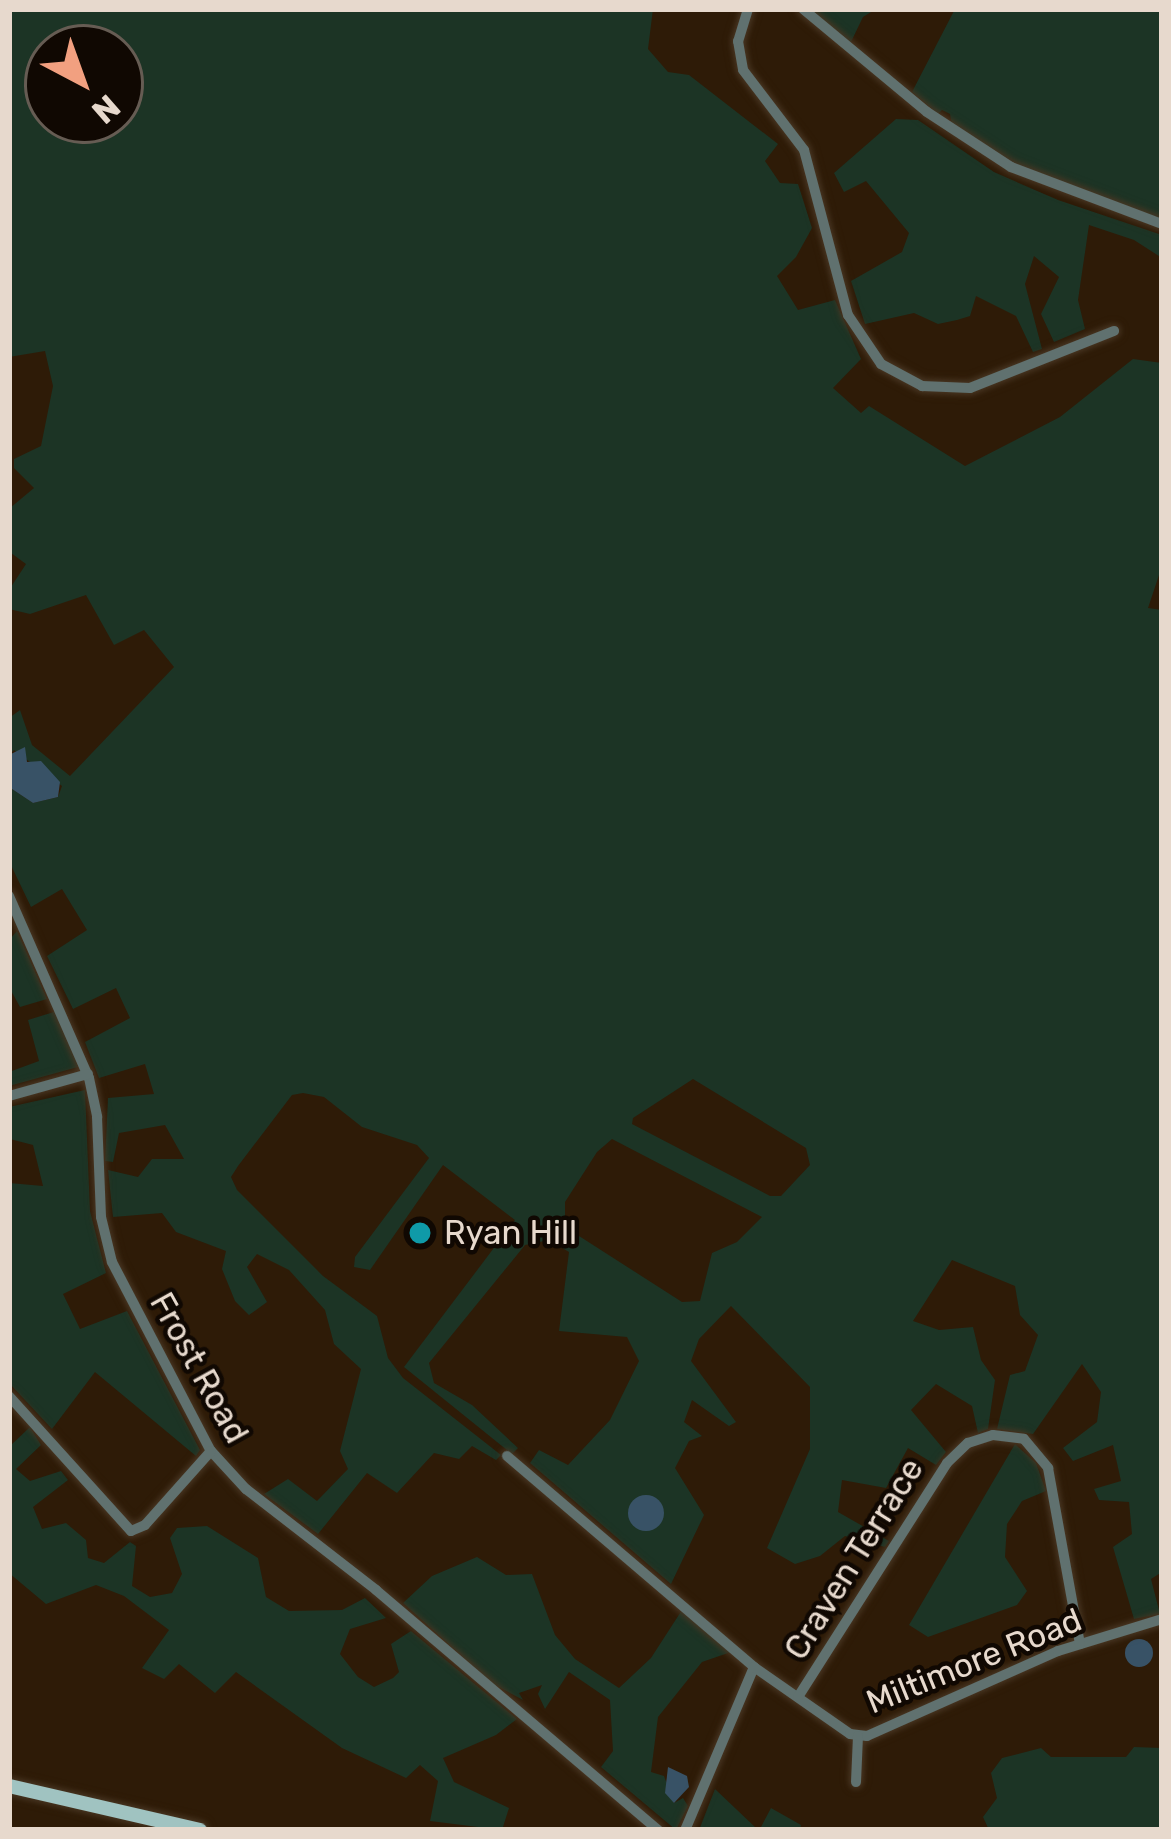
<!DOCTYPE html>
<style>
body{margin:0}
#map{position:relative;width:1171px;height:1839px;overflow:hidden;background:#2e1b07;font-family:Rubik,sans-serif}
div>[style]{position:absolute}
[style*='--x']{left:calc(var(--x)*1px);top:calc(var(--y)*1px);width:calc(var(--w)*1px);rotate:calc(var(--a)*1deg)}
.green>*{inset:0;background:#1c3425}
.water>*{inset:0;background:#385266}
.round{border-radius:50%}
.roads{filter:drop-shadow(0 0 3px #483623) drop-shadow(0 0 3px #483623)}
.minor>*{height:10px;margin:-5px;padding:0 5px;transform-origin:5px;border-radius:5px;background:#60716f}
.major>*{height:14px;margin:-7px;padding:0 7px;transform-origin:7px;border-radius:7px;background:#a0c3c1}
.dots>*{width:33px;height:33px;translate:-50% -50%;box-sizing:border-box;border:6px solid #100802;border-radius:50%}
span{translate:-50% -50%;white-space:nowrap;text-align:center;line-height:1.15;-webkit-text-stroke:9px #100802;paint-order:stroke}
.poi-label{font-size:33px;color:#e7d9cd}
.left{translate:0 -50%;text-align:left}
.street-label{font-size:33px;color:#e7d9cd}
.frame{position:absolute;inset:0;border:12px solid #e7d9cd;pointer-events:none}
.north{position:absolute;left:24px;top:24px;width:120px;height:120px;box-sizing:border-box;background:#100802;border:3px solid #665c53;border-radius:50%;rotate:139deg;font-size:33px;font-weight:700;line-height:48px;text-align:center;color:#e7d9cd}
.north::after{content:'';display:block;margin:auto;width:42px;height:54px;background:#f2a080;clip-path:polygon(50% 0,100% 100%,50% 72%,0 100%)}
</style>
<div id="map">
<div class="green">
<div style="clip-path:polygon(evenodd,9px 9px,653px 9px,648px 49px,668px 72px,689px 75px,778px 144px,765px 161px,780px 183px,798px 184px,812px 228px,796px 257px,777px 276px,798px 310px,835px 300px,861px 359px,833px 388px,861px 413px,869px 406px,965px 466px,1060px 417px,1133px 359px,1162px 363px,1162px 566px,1148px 608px,1162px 610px,1162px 1572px,1151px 1579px,1160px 1614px,1134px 1619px,1113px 1547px,1132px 1534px,1129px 1502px,1099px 1500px,1094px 1489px,1121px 1481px,1113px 1445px,1073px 1461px,1063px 1448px,1097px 1422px,1101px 1392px,1082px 1364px,1033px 1434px,997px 1429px,1010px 1375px,1025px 1371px,1038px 1335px,1020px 1315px,1015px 1286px,952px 1260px,913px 1321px,939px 1330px,973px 1327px,981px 1360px,995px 1380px,988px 1429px,978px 1433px,972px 1406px,936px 1384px,911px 1410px,946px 1452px,936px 1465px,908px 1448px,886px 1488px,842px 1480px,838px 1512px,889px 1541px,885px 1547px,845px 1536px,820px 1556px,795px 1564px,767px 1548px,810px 1449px,810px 1387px,731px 1306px,699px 1339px,691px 1361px,736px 1422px,729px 1426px,692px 1400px,684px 1422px,702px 1436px,689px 1441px,675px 1468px,704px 1515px,671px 1584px,530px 1463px,539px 1450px,568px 1465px,610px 1420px,639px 1361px,627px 1337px,559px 1331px,569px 1252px,549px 1240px,525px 1245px,429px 1363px,434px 1383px,472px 1405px,518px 1448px,512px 1454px,404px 1367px,515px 1220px,443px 1165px,370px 1270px,354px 1267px,355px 1257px,429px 1158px,417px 1145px,362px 1127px,324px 1097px,303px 1093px,292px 1095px,238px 1166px,231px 1177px,237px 1190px,323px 1276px,377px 1316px,388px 1358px,403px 1378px,501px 1455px,496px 1460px,472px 1446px,459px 1459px,434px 1453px,397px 1493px,367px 1473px,318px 1534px,264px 1494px,288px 1479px,317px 1501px,348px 1469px,340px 1451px,361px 1369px,334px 1344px,325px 1310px,289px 1270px,257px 1254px,247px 1267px,267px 1302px,249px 1315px,235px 1301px,222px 1269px,226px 1251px,176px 1232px,162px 1213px,113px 1217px,108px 1170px,138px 1177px,152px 1159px,184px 1159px,165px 1125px,119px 1133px,113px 1162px,105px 1161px,108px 1098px,154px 1094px,145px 1064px,99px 1078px,85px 1042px,130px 1018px,116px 988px,73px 1009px,47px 956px,87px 930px,62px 889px,31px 907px,9px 861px,9px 787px,33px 803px,58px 797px,62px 786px,14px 750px,9px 755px,9px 718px,20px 710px,32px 745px,70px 776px,174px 667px,144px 630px,114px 645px,86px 595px,30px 614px,9px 609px,9px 590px,26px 564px,11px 553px,10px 508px,34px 488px,14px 468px,14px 459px,41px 446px,53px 386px,45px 351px,9px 357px,9px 9px,48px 48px,120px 48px,120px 120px,48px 120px,48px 48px,9px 9px,693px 1079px,806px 1148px,810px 1165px,781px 1196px,770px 1196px,632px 1124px,633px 1118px,693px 1079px,9px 9px,612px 1139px,762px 1217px,737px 1242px,712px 1253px,700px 1301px,682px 1302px,565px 1227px,565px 1202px,597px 1152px,612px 1139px)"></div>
<div style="clip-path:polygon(811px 9px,876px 9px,863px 17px,850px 44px)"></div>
<div style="clip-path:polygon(955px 9px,1162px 9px,1162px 221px,1012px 165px,952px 125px,950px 114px,942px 110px,938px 114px,912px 92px)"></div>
<div style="clip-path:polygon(896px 119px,918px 120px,994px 172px,1058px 200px,1162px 235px,1162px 258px,1134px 240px,1089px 225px,1078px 300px,1085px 329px,1054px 342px,1041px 314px,1059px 277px,1034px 256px,1025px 284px,1042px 349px,1033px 352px,1016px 316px,976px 296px,970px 316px,957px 320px,938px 324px,914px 313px,865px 324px,851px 281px,902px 252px,909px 233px,866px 181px,844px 192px,834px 173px)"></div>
<div style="clip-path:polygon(17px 931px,47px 999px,20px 1007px,9px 987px,9px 940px)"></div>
<div style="clip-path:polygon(57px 1011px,78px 1067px,9px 1086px,9px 1072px,39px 1061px,28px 1020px)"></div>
<div style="clip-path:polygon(85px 1090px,90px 1211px,106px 1273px,63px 1294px,80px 1329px,127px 1311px,200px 1450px,196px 1456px,95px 1372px,52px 1429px,9px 1383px,9px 1183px,43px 1186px,33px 1145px,10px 1139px,9px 1107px)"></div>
<div style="clip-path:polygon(30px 1427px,41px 1445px,16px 1469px,30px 1481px,61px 1471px,68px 1480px,33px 1507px,42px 1529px,66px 1523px,86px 1540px,88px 1558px,104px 1563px,130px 1542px,136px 1546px,132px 1586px,150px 1597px,172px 1593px,182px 1574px,170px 1538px,177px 1528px,207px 1526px,258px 1558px,266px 1597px,289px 1611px,342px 1610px,365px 1598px,386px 1618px,350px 1629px,340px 1654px,358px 1677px,374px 1687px,393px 1678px,399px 1672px,391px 1644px,411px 1631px,517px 1719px,496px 1735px,443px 1758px,454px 1782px,509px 1808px,502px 1830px,430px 1821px,438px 1781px,420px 1765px,406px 1778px,342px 1748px,236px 1672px,215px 1693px,179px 1664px,164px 1679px,142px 1668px,169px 1630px,124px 1596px,96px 1585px,46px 1604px,9px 1573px,9px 1447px)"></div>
<div style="clip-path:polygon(1015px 1444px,1036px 1463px,1046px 1491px,1022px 1501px,1007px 1524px,1005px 1557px,1027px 1591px,1017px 1605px,928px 1637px,909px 1625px)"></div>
<div style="clip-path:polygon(477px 1557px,506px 1575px,532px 1574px,555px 1635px,575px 1659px,619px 1688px,651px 1658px,682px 1610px,731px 1652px,702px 1662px,658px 1717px,651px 1772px,664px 1776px,674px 1803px,683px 1798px,688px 1806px,676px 1830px,601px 1767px,613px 1751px,610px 1700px,569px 1672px,545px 1709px,538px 1694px,542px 1685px,519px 1693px,523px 1700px,493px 1684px,403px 1603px,432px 1576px)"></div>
<div style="clip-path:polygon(1134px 1747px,1162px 1748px,1162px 1830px,989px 1830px,983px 1817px,997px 1798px,991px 1773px,1002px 1758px,1041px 1748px,1051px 1757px,1126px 1757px)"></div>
<div style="clip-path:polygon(715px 1789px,755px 1827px,761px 1827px,771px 1808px,801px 1825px,800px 1830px,699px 1830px)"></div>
</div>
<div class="water">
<div style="clip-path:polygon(25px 747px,27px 762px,41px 761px,60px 782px,58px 797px,33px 803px,9px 787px,9px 755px)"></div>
<div class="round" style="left:628px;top:1495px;width:36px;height:36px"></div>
<div class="round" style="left:1125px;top:1639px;width:28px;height:28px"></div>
<div style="clip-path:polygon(668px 1767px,687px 1776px,689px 1787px,674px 1803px,665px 1793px)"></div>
</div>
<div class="roads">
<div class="minor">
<div style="--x:748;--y:9;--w:34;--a:107"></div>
<div style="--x:738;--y:41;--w:29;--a:80"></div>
<div style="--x:743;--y:70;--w:101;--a:52.7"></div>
<div style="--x:804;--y:150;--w:171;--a:75.1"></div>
<div style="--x:848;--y:315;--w:59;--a:56"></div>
<div style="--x:881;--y:364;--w:47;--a:28.2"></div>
<div style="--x:922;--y:386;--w:48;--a:2.4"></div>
<div style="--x:970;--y:388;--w:155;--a:-21.6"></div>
<div style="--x:803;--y:9;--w:161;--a:39.7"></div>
<div style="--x:927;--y:112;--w:100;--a:33.2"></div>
<div style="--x:1011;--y:167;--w:161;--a:20.7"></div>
<div style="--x:9;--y:896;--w:199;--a:66.3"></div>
<div style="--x:89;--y:1078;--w:40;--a:78"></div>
<div style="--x:97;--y:1117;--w:100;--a:87.7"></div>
<div style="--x:101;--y:1217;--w:46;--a:76.3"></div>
<div style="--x:112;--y:1262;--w:213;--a:62.4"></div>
<div style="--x:211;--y:1451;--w:52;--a:47.4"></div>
<div style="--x:246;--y:1489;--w:165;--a:37.8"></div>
<div style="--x:376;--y:1590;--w:370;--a:40.4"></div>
<div style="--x:9;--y:1096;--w:82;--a:-15.6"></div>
<div style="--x:9;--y:1396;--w:182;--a:47.9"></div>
<div style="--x:131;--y:1531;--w:15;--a:-23"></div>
<div style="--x:145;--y:1525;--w:99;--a:-48.3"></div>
<div style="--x:507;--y:1456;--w:325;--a:40.5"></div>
<div style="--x:754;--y:1667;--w:177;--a:112.9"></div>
<div style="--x:754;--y:1667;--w:117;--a:34.9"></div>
<div style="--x:850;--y:1734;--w:17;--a:7"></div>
<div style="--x:867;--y:1736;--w:209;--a:-24"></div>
<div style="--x:1058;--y:1651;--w:109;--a:-17.1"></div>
<div style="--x:798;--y:1697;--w:277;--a:-57.5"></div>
<div style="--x:947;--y:1463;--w:29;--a:-44"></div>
<div style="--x:968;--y:1443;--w:26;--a:-18"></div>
<div style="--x:993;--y:1435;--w:31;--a:7"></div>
<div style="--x:1024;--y:1439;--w:38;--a:50"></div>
<div style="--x:1048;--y:1468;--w:179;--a:79.7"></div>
<div style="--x:856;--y:1782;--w:46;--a:-87.5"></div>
</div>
<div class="major">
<div style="--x:9;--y:1786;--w:196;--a:13"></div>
</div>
</div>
<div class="dots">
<div style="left:420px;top:1233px;background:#0f9aa8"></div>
</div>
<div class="poi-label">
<span class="left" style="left:444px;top:1233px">Ryan Hill</span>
</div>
<div class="street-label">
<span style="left:199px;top:1368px;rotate:61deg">Frost Road</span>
<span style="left:854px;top:1559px;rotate:-58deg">Craven Terrace</span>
<span style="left:974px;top:1661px;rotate:-22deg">Miltimore Road</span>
</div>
<div class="frame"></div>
<div class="north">N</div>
</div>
